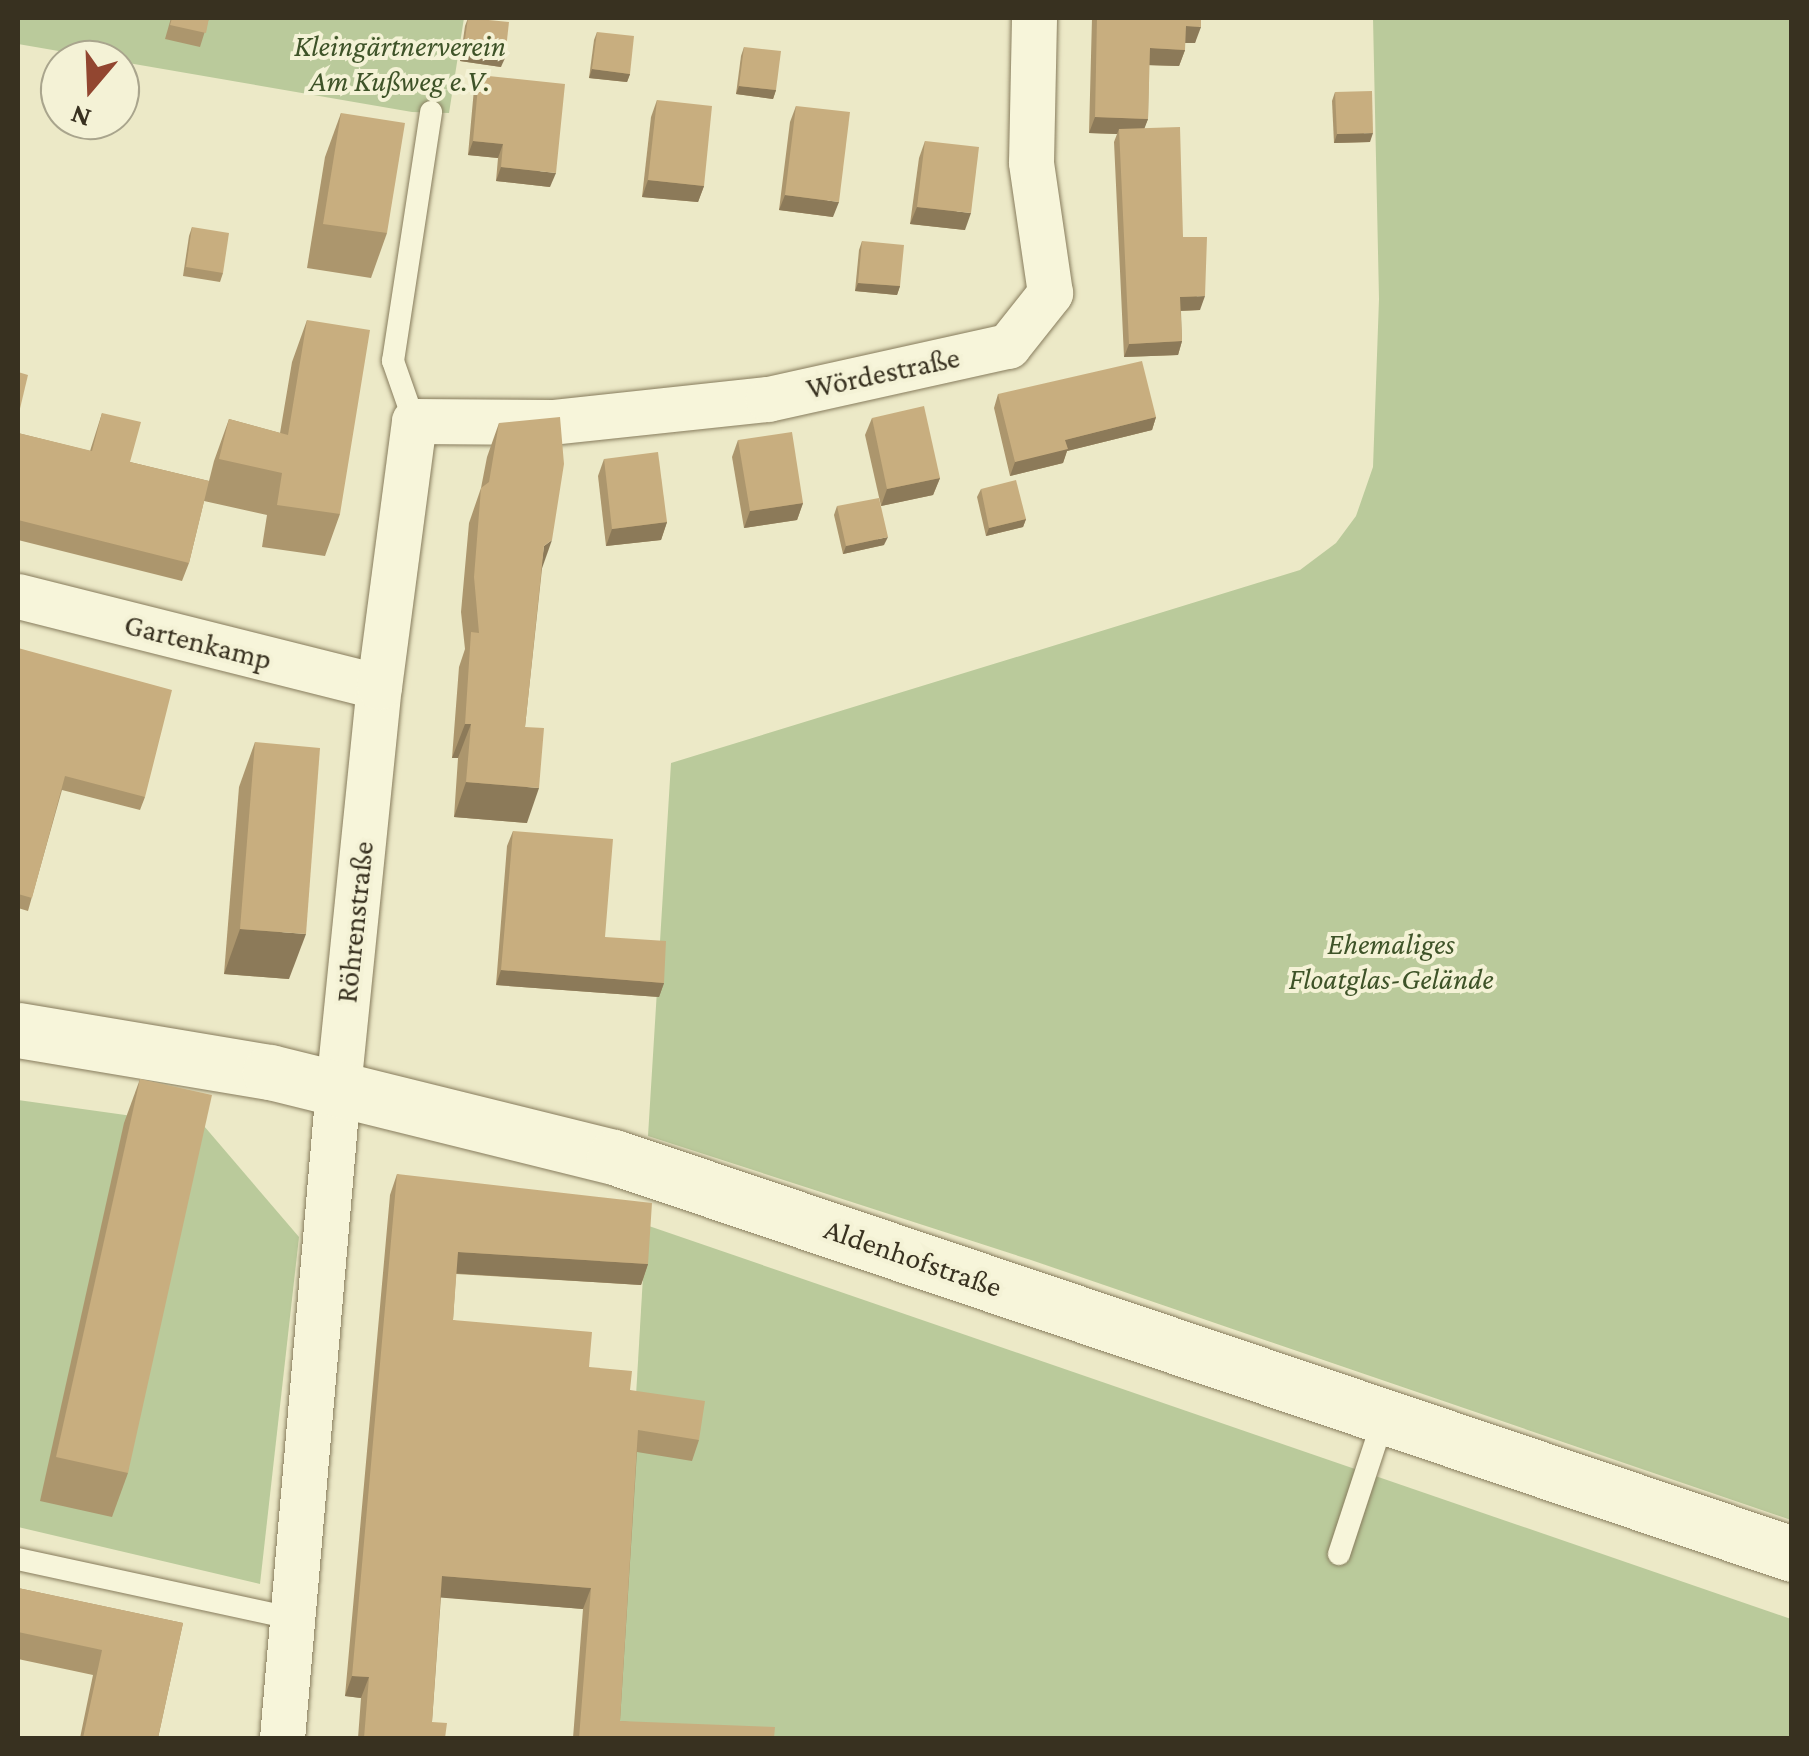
<!DOCTYPE html>
<meta charset="utf-8">
<style>
body{margin:0}
#map{position:relative;width:1809px;height:1756px;overflow:hidden;background:#ece9c7;font-family:"Crimson Pro",serif}
div>[style]{position:absolute}
[style*='--x']{left:calc(var(--x)*1px);top:calc(var(--y)*1px);width:calc(var(--w)*1px);rotate:calc(var(--a)*1deg)}
.green>*{inset:0;background:#baca9b}
.roads{filter:drop-shadow(0 0 2px #877c5d) drop-shadow(0 0 2px #877c5d)}
.lane>*{height:22px;margin:-11px;padding:0 11px;transform-origin:11px;border-radius:11px;background:#f7f5da}
.street>*{height:45px;margin:-22.5px;padding:0 22.5px;transform-origin:22.5px;border-radius:22.5px;background:#f7f5da}
.secondary>*{height:55px;margin:-27.5px;padding:0 27.5px;transform-origin:27.5px;border-radius:27.5px;background:#f7f5da}
.wall>*{inset:0;background:#ac966d}
.shaded-wall>*{inset:0;background:#8c7a59}
.building>*{inset:0;background:#c8ae7f}
span{translate:-50% -50%;white-space:nowrap;text-align:center;line-height:1.15;-webkit-text-stroke:8px #f4f2d6;paint-order:stroke}
.park-label{font-size:30px;color:#3e5328;font-style:italic}
.street-label{font-size:30px;color:#383120}
.frame{position:absolute;inset:0;border:20px solid #383120;pointer-events:none}
.north{position:absolute;left:40px;top:40px;width:100px;height:100px;box-sizing:border-box;background:#f4f2d6;border:2px solid #a9a58d;border-radius:50%;rotate:199deg;font-size:28px;font-weight:700;line-height:40px;text-align:center;color:#383120}
.north::after{content:'';display:block;margin:auto;width:35px;height:45px;background:#924630;clip-path:polygon(50% 0,100% 100%,50% 72%,0 100%)}
</style>
<div id="map">
<div class="green">
<div style="clip-path:polygon(18px 18px,464px 18px,449px 113px,412px 112px,18px 44px)"></div>
<div style="clip-path:polygon(1373px 18px,1791px 18px,1791px 1520px,1031px 1260px,648px 1136px,671px 763px,1300px 570px,1336px 543px,1356px 516px,1373px 467px,1379px 299px)"></div>
<div style="clip-path:polygon(18px 1100px,204px 1126px,299px 1237px,260px 1584px,18px 1527px)"></div>
<div style="clip-path:polygon(646px 1225px,1791px 1619px,1791px 1738px,616px 1738px)"></div>
</div>
<div class="roads">
<div class="lane">
<div style="--x:414;--y:421;--w:64;--a:-109.3"></div>
<div style="--x:393;--y:361;--w:252;--a:-81.3"></div>
<div style="--x:1339;--y:1554;--w:144;--a:-71.8"></div>
<div style="--x:18;--y:1559;--w:280;--a:12.2"></div>
</div>
<div class="street">
<div style="--x:18;--y:596;--w:372;--a:14.1"></div>
<div style="--x:282;--y:1738;--w:652;--a:-85.08"></div>
<div style="--x:338;--y:1088;--w:403;--a:-84.2"></div>
<div style="--x:379;--y:687;--w:268;--a:-82.5"></div>
<div style="--x:414;--y:421;--w:138;--a:0.4"></div>
<div style="--x:552;--y:422;--w:217;--a:-6.1"></div>
<div style="--x:768;--y:399;--w:246;--a:-12.5"></div>
<div style="--x:1008;--y:346;--w:68;--a:-51.6"></div>
<div style="--x:1050;--y:293;--w:132;--a:-98.3"></div>
<div style="--x:1031;--y:162;--w:144;--a:-88.8"></div>
</div>
<div class="secondary">
<div style="--x:18;--y:1030;--w:255;--a:9.5"></div>
<div style="--x:270;--y:1072;--w:354;--a:13.9"></div>
<div style="--x:614;--y:1157;--w:1243;--a:18.62"></div>
</div>
</div>
<div class="wall">
<div style="clip-path:polygon(171px 18px,209px 18px,200px 47px,165px 39px)"></div>
<div style="clip-path:polygon(468px 18px,501px 67px,460px 61px,465px 26px)"></div>
<div style="clip-path:polygon(1092px 18px,1201px 18px,1195px 43px,1185px 43px,1185px 50px,1179px 66px,1149px 65px,1148px 119px,1144px 128px,1183px 237px,1200px 310px,1181px 311px,1182px 341px,1178px 355px,1124px 357px,1114px 142px,1117px 134px,1089px 133px)"></div>
<div style="clip-path:polygon(597px 32px,630px 74px,627px 82px,589px 78px,594px 40px)"></div>
<div style="clip-path:polygon(744px 47px,776px 90px,773px 99px,736px 94px,741px 56px)"></div>
<div style="clip-path:polygon(479px 75px,550px 187px,496px 181px,498px 158px,468px 155px,474px 89px)"></div>
<div style="clip-path:polygon(1335px 92px,1370px 142px,1334px 143px,1332px 101px)"></div>
<div style="clip-path:polygon(657px 100px,704px 186px,698px 202px,642px 197px,651px 117px)"></div>
<div style="clip-path:polygon(796px 106px,833px 217px,779px 210px,790px 122px)"></div>
<div style="clip-path:polygon(341px 113px,387px 233px,371px 278px,307px 268px,325px 157px)"></div>
<div style="clip-path:polygon(925px 141px,965px 230px,910px 224px,919px 158px)"></div>
<div style="clip-path:polygon(192px 227px,223px 273px,220px 282px,183px 276px,189px 236px)"></div>
<div style="clip-path:polygon(862px 241px,900px 286px,897px 295px,855px 291px,859px 250px)"></div>
<div style="clip-path:polygon(307px 320px,340px 514px,325px 556px,262px 547px,267px 515px,204px 501px,189px 563px,182px 581px,18px 540px,18px 433px,90px 451px,102px 413px,130px 462px,209px 481px,214px 461px,229px 419px,280px 433px,292px 362px)"></div>
<div style="clip-path:polygon(998px 394px,1156px 417px,1152px 430px,1067px 451px,1063px 463px,1010px 476px,994px 408px)"></div>
<div style="clip-path:polygon(872px 418px,940px 478px,933px 495px,881px 506px,865px 435px)"></div>
<div style="clip-path:polygon(499px 423px,542px 569px,525px 727px,527px 823px,454px 817px,458px 758px,452px 758px,459px 667px,465px 649px,461px 612px,469px 523px,481px 488px,487px 457px)"></div>
<div style="clip-path:polygon(738px 440px,803px 503px,797px 520px,744px 528px,732px 457px)"></div>
<div style="clip-path:polygon(604px 459px,667px 522px,661px 540px,606px 546px,598px 476px)"></div>
<div style="clip-path:polygon(981px 489px,1026px 519px,1023px 527px,986px 536px,977px 497px)"></div>
<div style="clip-path:polygon(837px 506px,884px 545px,843px 554px,834px 515px)"></div>
<div style="clip-path:polygon(18px 648px,145px 797px,140px 810px,62px 790px,28px 911px,18px 908px)"></div>
<div style="clip-path:polygon(255px 742px,289px 979px,224px 974px,239px 787px)"></div>
<div style="clip-path:polygon(513px 831px,605px 937px,664px 983px,659px 997px,496px 985px,507px 846px)"></div>
<div style="clip-path:polygon(140px 1079px,128px 1473px,112px 1517px,40px 1501px,124px 1123px)"></div>
<div style="clip-path:polygon(397px 1174px,648px 1264px,641px 1285px,456px 1274px,453px 1320px,589px 1367px,630px 1390px,699px 1440px,692px 1461px,637px 1452px,620px 1721px,774px 1738px,573px 1738px,583px 1609px,441px 1597px,432px 1722px,445px 1738px,358px 1738px,361px 1698px,345px 1696px,390px 1195px)"></div>
<div style="clip-path:polygon(18px 1588px,183px 1623px,158px 1738px,80px 1738px,93px 1675px,18px 1659px)"></div>
</div>
<div class="shaded-wall">
<div style="clip-path:polygon(920px 18px,969px 18px,968px 20px,920px 19px)"></div>
<div style="clip-path:polygon(1186px 26px,1201px 27px,1195px 43px,1180px 43px)"></div>
<div style="clip-path:polygon(1150px 48px,1185px 50px,1179px 66px,1144px 65px)"></div>
<div style="clip-path:polygon(463px 53px,505px 58px,501px 67px,460px 61px)"></div>
<div style="clip-path:polygon(592px 69px,630px 74px,627px 82px,589px 78px)"></div>
<div style="clip-path:polygon(739px 86px,776px 90px,773px 99px,736px 94px)"></div>
<div style="clip-path:polygon(1095px 117px,1148px 119px,1142px 135px,1119px 129px,1117px 134px,1089px 133px)"></div>
<div style="clip-path:polygon(1373px 133px,1370px 142px,1334px 143px,1337px 134px)"></div>
<div style="clip-path:polygon(473px 141px,503px 144px,498px 158px,468px 155px)"></div>
<div style="clip-path:polygon(501px 167px,556px 173px,550px 187px,496px 181px)"></div>
<div style="clip-path:polygon(648px 180px,704px 186px,698px 202px,642px 197px)"></div>
<div style="clip-path:polygon(785px 195px,839px 202px,833px 217px,779px 210px)"></div>
<div style="clip-path:polygon(917px 207px,971px 213px,965px 230px,910px 224px)"></div>
<div style="clip-path:polygon(858px 283px,900px 286px,897px 295px,855px 291px)"></div>
<div style="clip-path:polygon(1205px 296px,1200px 310px,1175px 311px,1180px 297px)"></div>
<div style="clip-path:polygon(1182px 341px,1178px 355px,1124px 357px,1129px 344px)"></div>
<div style="clip-path:polygon(1156px 417px,1152px 430px,1067px 451px,1063px 463px,1010px 476px,1015px 462px,1065px 440px)"></div>
<div style="clip-path:polygon(940px 478px,933px 495px,881px 506px,887px 489px)"></div>
<div style="clip-path:polygon(803px 503px,797px 520px,744px 528px,750px 511px)"></div>
<div style="clip-path:polygon(1026px 519px,1023px 527px,986px 536px,989px 528px)"></div>
<div style="clip-path:polygon(667px 522px,661px 540px,606px 546px,612px 529px)"></div>
<div style="clip-path:polygon(888px 537px,884px 545px,843px 554px,846px 546px)"></div>
<div style="clip-path:polygon(552px 540px,540px 574px,544px 546px)"></div>
<div style="clip-path:polygon(465px 724px,471px 724px,458px 758px,452px 758px)"></div>
<div style="clip-path:polygon(466px 782px,539px 788px,527px 823px,454px 817px)"></div>
<div style="clip-path:polygon(240px 929px,306px 934px,289px 979px,224px 974px)"></div>
<div style="clip-path:polygon(501px 970px,664px 983px,659px 997px,496px 985px)"></div>
<div style="clip-path:polygon(458px 1252px,648px 1264px,641px 1285px,450px 1273px)"></div>
<div style="clip-path:polygon(442px 1576px,591px 1588px,583px 1609px,434px 1597px)"></div>
<div style="clip-path:polygon(352px 1676px,369px 1677px,361px 1698px,345px 1696px)"></div>
</div>
<div class="building">
<div style="clip-path:polygon(172px 18px,209px 18px,206px 33px,170px 25px)"></div>
<div style="clip-path:polygon(468px 18px,509px 22px,505px 58px,463px 53px)"></div>
<div style="clip-path:polygon(1097px 18px,1201px 18px,1201px 27px,1186px 26px,1185px 50px,1150px 48px,1148px 119px,1095px 117px)"></div>
<div style="clip-path:polygon(597px 32px,634px 36px,630px 74px,592px 69px)"></div>
<div style="clip-path:polygon(744px 47px,781px 51px,776px 90px,739px 86px)"></div>
<div style="clip-path:polygon(479px 75px,565px 84px,556px 173px,501px 167px,503px 144px,473px 141px)"></div>
<div style="clip-path:polygon(1372px 91px,1373px 133px,1337px 134px,1335px 92px)"></div>
<div style="clip-path:polygon(657px 100px,712px 106px,704px 186px,648px 180px)"></div>
<div style="clip-path:polygon(796px 106px,850px 112px,839px 202px,785px 195px)"></div>
<div style="clip-path:polygon(341px 113px,405px 123px,387px 233px,323px 224px)"></div>
<div style="clip-path:polygon(1180px 127px,1183px 237px,1207px 237px,1205px 296px,1180px 297px,1182px 341px,1129px 344px,1119px 129px)"></div>
<div style="clip-path:polygon(925px 141px,979px 147px,971px 213px,917px 207px)"></div>
<div style="clip-path:polygon(192px 227px,229px 233px,223px 273px,186px 267px)"></div>
<div style="clip-path:polygon(862px 241px,904px 245px,900px 286px,858px 283px)"></div>
<div style="clip-path:polygon(307px 320px,370px 330px,340px 514px,277px 505px,282px 473px,219px 459px,229px 419px,288px 435px)"></div>
<div style="clip-path:polygon(1142px 361px,1156px 417px,1065px 440px,1068px 449px,1015px 462px,998px 394px)"></div>
<div style="clip-path:polygon(18px 372px,28px 375px,18px 417px)"></div>
<div style="clip-path:polygon(924px 406px,940px 478px,887px 489px,872px 418px)"></div>
<div style="clip-path:polygon(102px 413px,141px 422px,130px 462px,209px 481px,189px 563px,18px 520px,18px 433px,92px 451px)"></div>
<div style="clip-path:polygon(560px 417px,564px 464px,552px 540px,544px 546px,525px 727px,544px 728px,539px 788px,466px 782px,471px 724px,465px 724px,471px 632px,479px 633px,474px 577px,481px 488px,489px 482px,499px 423px)"></div>
<div style="clip-path:polygon(792px 432px,803px 503px,750px 511px,738px 440px)"></div>
<div style="clip-path:polygon(658px 452px,667px 522px,612px 529px,604px 459px)"></div>
<div style="clip-path:polygon(1016px 480px,1026px 519px,989px 528px,981px 489px)"></div>
<div style="clip-path:polygon(879px 498px,888px 537px,846px 546px,837px 506px)"></div>
<div style="clip-path:polygon(18px 648px,172px 690px,145px 797px,65px 776px,32px 898px,18px 894px)"></div>
<div style="clip-path:polygon(255px 742px,320px 748px,306px 934px,240px 929px)"></div>
<div style="clip-path:polygon(513px 831px,613px 839px,605px 937px,666px 941px,664px 983px,501px 970px)"></div>
<div style="clip-path:polygon(140px 1079px,212px 1095px,128px 1473px,56px 1457px)"></div>
<div style="clip-path:polygon(397px 1174px,652px 1203px,648px 1264px,458px 1252px,453px 1320px,592px 1332px,589px 1367px,632px 1371px,630px 1390px,705px 1401px,699px 1440px,638px 1430px,620px 1721px,775px 1727px,774px 1738px,579px 1738px,591px 1588px,442px 1576px,432px 1722px,447px 1723px,445px 1738px,364px 1738px,369px 1677px,352px 1676px)"></div>
<div style="clip-path:polygon(18px 1588px,183px 1623px,158px 1738px,83px 1738px,102px 1650px,18px 1632px)"></div>
</div>
<div class="park-label">
<span style="left:400px;top:63px">Kleingärtnerverein<br>Am Kußweg e.V.</span>
<span style="left:1391px;top:961px">Ehemaliges<br>Floatglas-Gelände</span>
</div>
<div class="street-label">
<span style="left:883px;top:373px;rotate:-12deg">Wördestraße</span>
<span style="left:198px;top:642px;rotate:14deg">Gartenkamp</span>
<span style="left:355px;top:922px;rotate:-84deg">Röhrenstraße</span>
<span style="left:913px;top:1258px;rotate:19deg">Aldenhofstraße</span>
</div>
<div class="frame"></div>
<div class="north">N</div>
</div>
